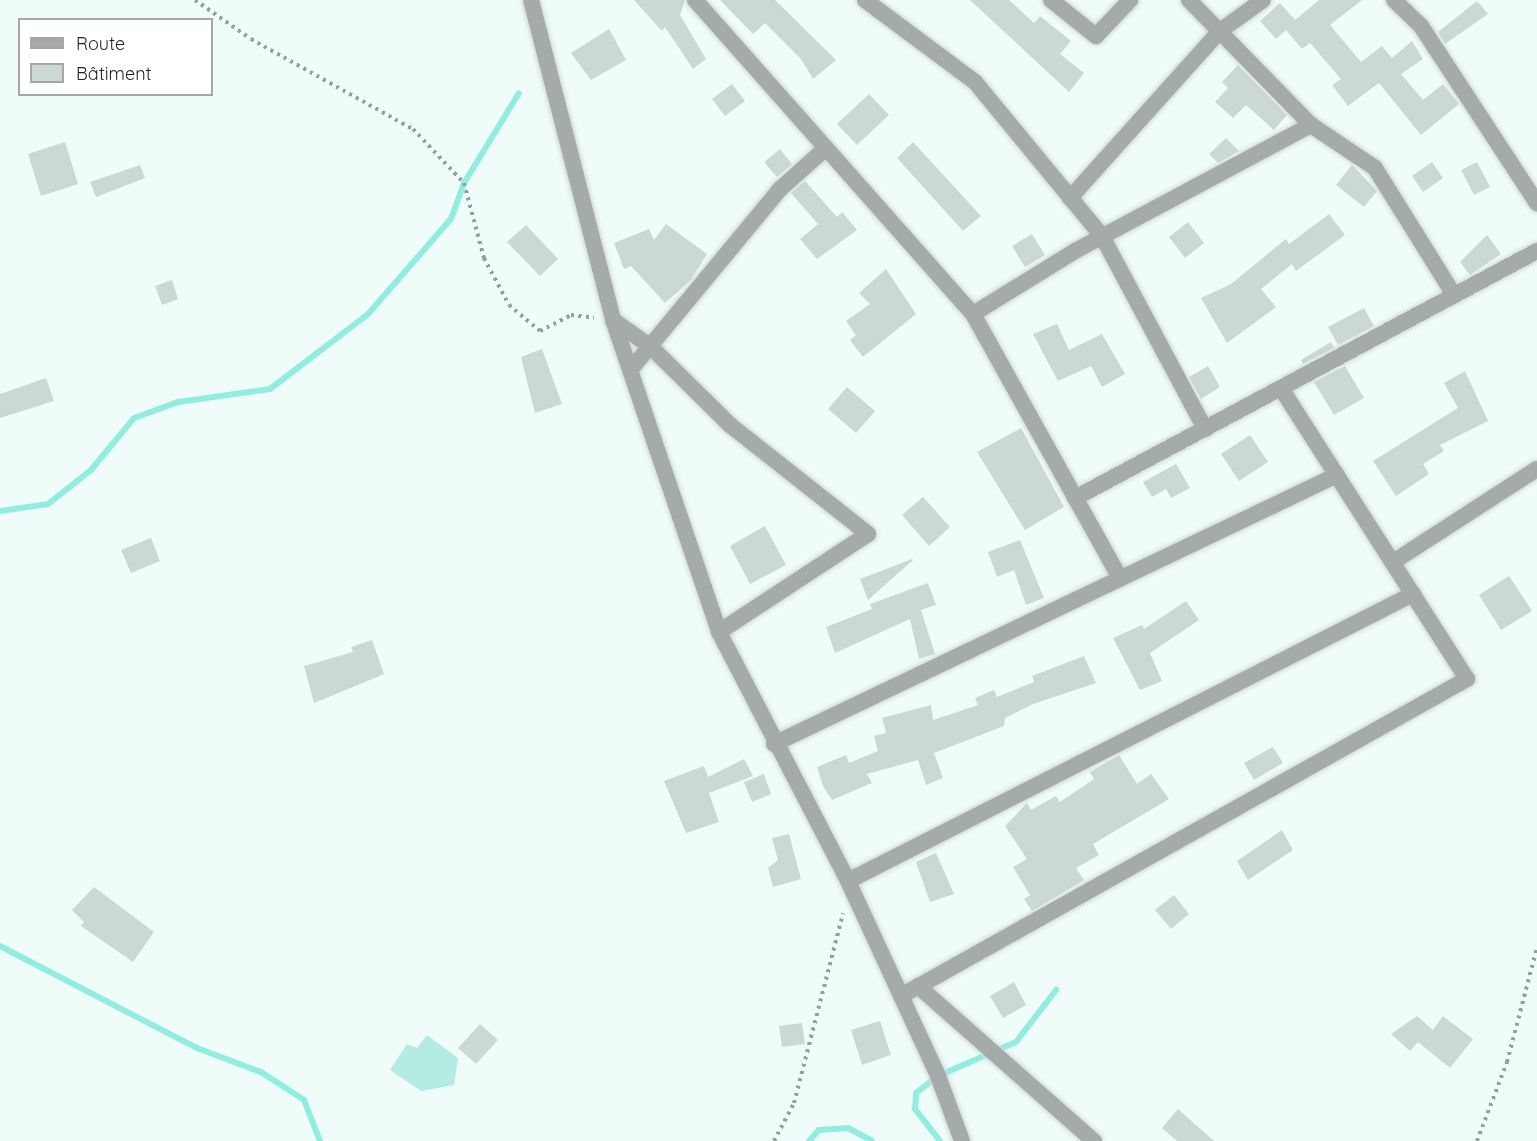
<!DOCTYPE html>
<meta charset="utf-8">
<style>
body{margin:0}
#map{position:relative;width:1537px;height:1141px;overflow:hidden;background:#effcfa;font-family:Quicksand,sans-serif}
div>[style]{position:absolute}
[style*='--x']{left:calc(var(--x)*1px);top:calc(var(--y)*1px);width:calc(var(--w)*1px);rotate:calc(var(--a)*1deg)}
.green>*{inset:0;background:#b4ebe3}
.stream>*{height:6px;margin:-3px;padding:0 3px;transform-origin:3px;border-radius:3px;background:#90eee1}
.building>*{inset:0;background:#cbd8d6}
.path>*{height:4px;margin-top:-2px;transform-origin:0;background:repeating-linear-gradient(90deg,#959f9d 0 3px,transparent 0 7.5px)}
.roads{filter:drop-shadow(0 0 2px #ced9d8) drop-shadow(0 0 2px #ced9d8)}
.minor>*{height:16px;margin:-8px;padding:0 8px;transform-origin:8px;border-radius:8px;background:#a5abaa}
span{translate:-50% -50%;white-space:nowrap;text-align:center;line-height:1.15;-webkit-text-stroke:6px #fff;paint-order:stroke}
.legend{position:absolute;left:18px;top:18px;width:195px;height:78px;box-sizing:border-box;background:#fff;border:2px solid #a5a7a7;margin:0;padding:8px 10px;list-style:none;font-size:18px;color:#1f2423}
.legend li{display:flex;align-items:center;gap:12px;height:30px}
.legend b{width:30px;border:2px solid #a5a7a7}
</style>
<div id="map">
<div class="green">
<div style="clip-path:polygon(427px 1035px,458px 1058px,454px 1085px,421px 1091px,390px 1070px,407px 1044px,417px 1048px)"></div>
</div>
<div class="stream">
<div style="--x:0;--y:511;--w:49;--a:-8.3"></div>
<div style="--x:48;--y:504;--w:55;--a:-38.3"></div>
<div style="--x:91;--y:470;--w:67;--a:-50.4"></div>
<div style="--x:134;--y:418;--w:47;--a:-20"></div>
<div style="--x:178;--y:402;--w:93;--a:-8"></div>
<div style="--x:270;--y:389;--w:123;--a:-37.4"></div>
<div style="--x:368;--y:314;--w:126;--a:-48.9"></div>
<div style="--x:451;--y:219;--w:38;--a:-70"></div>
<div style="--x:464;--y:183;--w:105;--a:-58.6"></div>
<div style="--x:0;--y:946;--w:222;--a:27.4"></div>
<div style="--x:197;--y:1048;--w:68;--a:20.6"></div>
<div style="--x:261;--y:1072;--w:51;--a:33.1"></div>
<div style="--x:304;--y:1100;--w:44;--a:68.7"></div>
<div style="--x:809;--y:1141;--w:15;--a:-48"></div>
<div style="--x:819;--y:1130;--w:29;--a:-4"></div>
<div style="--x:848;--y:1128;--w:27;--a:28"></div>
<div style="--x:940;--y:1141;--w:41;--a:-128"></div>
<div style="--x:915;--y:1109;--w:16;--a:-86"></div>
<div style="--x:916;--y:1093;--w:28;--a:-38"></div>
<div style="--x:938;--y:1076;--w:85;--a:-23.6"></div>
<div style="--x:1016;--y:1042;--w:66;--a:-52.4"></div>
</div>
<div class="building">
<div style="clip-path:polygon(634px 0,685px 0,680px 15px,706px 59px,693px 69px,665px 27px,662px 31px)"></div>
<div style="clip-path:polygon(720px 0,775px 0,836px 60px,813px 79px,801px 59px,765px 23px,753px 34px)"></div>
<div style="clip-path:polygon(970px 0,1009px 0,1034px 23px,1040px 16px,1071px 41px,1060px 54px,1084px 73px,1069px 92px)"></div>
<div style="clip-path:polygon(1319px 0,1362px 0,1330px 25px,1361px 62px,1382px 46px,1392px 58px,1412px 41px,1423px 59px,1401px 74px,1423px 100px,1443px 84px,1459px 104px,1421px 135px,1379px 83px,1348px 106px,1332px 85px,1341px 79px,1310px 43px,1302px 49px,1286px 30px,1276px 39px,1260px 21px,1280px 3px,1295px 20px)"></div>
<div style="clip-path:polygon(1477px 1px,1488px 14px,1445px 44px,1438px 32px)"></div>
<div style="clip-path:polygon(609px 29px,626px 60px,591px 80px,571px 53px)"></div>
<div style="clip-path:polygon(1238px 65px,1287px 115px,1274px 130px,1246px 105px,1233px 118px,1215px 102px,1228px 88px,1222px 82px)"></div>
<div style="clip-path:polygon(732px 84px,745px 101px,725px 116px,712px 99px)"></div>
<div style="clip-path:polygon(869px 94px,889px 115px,857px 145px,837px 124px)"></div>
<div style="clip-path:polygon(1226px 138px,1239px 151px,1218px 163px,1209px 154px)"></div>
<div style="clip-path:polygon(65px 142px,78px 184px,41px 196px,28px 154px)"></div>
<div style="clip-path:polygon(913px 142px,981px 216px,963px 231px,897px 158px)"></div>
<div style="clip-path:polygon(780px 149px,792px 164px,777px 177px,764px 162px)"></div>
<div style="clip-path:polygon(1432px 162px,1443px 178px,1423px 192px,1412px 176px)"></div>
<div style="clip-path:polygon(1477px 162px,1490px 187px,1474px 195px,1461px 170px)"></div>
<div style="clip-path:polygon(140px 165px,145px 178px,96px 197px,90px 182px)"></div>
<div style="clip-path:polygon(1352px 165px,1377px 191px,1364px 207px,1336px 185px)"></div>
<div style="clip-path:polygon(805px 181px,837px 217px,842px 212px,857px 230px,817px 259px,800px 239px,818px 224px,791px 193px)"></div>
<div style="clip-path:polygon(1329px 214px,1345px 235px,1296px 271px,1292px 264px,1261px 289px,1276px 307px,1227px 343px,1201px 298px,1231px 284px,1286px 239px,1289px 244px)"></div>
<div style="clip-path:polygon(1188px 222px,1204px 243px,1185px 258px,1169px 237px)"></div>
<div style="clip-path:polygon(666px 224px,707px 254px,691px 280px,665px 303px,631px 266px,624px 269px,614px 243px,649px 229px,654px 240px)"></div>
<div style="clip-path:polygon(526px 225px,558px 259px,540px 276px,507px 242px)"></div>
<div style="clip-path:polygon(1032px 234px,1045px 255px,1025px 267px,1012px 246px)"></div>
<div style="clip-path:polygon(1487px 235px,1501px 254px,1470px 275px,1460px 262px)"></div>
<div style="clip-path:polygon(886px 269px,916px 314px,863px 357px,850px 340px,856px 335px,846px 321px,870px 304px,859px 293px)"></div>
<div style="clip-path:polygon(172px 280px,178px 299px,162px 305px,155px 286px)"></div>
<div style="clip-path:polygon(1364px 308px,1374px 326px,1338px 345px,1328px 327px)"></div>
<div style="clip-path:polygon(1057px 324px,1069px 350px,1102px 334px,1125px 374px,1102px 387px,1091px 366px,1058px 381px,1033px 334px)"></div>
<div style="clip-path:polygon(1331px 342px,1334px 348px,1303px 364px,1301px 360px)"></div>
<div style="clip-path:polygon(542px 349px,562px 404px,535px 413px,521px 357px)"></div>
<div style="clip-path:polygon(1208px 366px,1220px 387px,1201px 399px,1189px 377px)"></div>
<div style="clip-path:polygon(1345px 366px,1364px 398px,1334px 415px,1314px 382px)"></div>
<div style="clip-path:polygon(1465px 371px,1488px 421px,1440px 445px,1444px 451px,1423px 464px,1429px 474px,1396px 496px,1373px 461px,1458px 408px,1444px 383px)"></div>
<div style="clip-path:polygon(46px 378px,54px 401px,0 418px,0 394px)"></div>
<div style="clip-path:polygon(847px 387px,875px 411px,856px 433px,828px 409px)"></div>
<div style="clip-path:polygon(1021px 428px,1064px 507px,1025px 530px,977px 452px)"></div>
<div style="clip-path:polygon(1250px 435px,1268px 462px,1239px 481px,1221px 454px)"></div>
<div style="clip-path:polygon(1176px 464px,1190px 488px,1171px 498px,1166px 489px,1152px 497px,1143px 482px)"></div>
<div style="clip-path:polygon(923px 497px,950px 527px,929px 546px,902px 515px)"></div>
<div style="clip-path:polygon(765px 526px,786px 565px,750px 584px,730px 546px)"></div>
<div style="clip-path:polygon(151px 538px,160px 561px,131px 573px,121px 550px)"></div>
<div style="clip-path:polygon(1020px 540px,1044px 598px,1026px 605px,1014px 570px,997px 577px,988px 552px)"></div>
<div style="clip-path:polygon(912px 559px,913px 560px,868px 600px,860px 579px)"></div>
<div style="clip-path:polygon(1509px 576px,1532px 611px,1501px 630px,1479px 595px)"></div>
<div style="clip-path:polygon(928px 583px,936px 605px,921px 610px,935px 654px,919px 659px,910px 619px,835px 653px,826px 627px,872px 609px,870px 604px)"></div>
<div style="clip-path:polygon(1186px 601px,1199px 620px,1150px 653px,1162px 681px,1140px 690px,1113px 638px,1142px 625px,1144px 629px)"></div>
<div style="clip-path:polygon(372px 640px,384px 674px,314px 703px,304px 666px,353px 652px,351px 647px)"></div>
<div style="clip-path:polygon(1084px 656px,1096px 683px,1033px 704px,1005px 718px,1004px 726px,934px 753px,943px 778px,926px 785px,918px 760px,867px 774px,872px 783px,832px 800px,823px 786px,817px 767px,846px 755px,849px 763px,878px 751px,874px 736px,886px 733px,882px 718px,931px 705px,933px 720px,978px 705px,975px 698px,994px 690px,997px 697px,1034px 682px,1032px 676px)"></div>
<div style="clip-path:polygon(1273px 747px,1283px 763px,1254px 780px,1244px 763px)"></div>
<div style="clip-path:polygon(1119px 755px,1137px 784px,1151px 774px,1169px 799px,1093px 844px,1099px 855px,1076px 868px,1084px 880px,1032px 911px,1024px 899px,1030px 895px,1013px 867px,1027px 859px,1005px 826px,1027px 803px,1031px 810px,1056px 796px,1060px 802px,1094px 779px,1090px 772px)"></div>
<div style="clip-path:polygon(744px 759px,753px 776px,709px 793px,719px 822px,686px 833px,664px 781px,704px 766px,708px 777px)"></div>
<div style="clip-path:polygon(764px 774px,771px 794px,752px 802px,744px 782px)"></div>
<div style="clip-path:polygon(1282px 830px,1293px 850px,1248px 880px,1237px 861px)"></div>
<div style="clip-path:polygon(789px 834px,801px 879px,773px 887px,768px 868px,778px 860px,772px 838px)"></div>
<div style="clip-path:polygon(936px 853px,954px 894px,930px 902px,916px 862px)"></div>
<div style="clip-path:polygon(94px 887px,154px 932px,133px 962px,81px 926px,84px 922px,72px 910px)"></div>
<div style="clip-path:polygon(1174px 895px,1189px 914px,1171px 929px,1155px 910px)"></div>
<div style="clip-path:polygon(1014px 982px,1026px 1005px,1003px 1018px,990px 996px)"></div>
<div style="clip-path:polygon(1417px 1016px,1433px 1030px,1443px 1016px,1473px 1039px,1450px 1068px,1418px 1042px,1410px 1051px,1391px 1034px)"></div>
<div style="clip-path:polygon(880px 1021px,891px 1055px,862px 1065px,851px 1030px)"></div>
<div style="clip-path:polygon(802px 1023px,805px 1044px,782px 1047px,779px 1026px)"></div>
<div style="clip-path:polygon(480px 1024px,498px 1040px,476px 1064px,458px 1048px)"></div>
<div style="clip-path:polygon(1178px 1109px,1214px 1141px,1177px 1141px,1162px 1128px)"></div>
</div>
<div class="path">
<div style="--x:195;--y:0;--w:68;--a:34.9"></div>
<div style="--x:251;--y:39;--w:185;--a:29.1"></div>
<div style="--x:413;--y:129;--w:74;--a:46.6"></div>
<div style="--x:464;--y:183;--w:78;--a:75.1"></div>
<div style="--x:484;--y:258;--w:53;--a:62"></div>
<div style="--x:509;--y:305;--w:40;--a:40"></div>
<div style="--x:540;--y:331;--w:35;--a:-27"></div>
<div style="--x:571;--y:315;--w:23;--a:7"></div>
<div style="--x:774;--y:1141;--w:43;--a:-62.2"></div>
<div style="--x:794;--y:1103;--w:196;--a:-75.5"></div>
<div style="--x:1477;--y:1141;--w:85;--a:-69.2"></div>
<div style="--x:1507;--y:1062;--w:118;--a:-75.3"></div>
</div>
<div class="roads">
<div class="minor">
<div style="--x:531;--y:0;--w:330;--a:75.6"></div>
<div style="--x:613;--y:320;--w:330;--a:71.2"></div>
<div style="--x:719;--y:632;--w:280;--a:62.6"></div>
<div style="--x:848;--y:881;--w:215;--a:65.2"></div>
<div style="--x:938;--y:1076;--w:69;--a:69.7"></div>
<div style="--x:695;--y:0;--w:419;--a:48.5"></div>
<div style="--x:973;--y:314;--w:302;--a:60.9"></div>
<div style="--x:865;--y:0;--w:137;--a:36.7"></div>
<div style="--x:975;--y:82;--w:200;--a:50.5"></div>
<div style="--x:1102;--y:236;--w:219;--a:61.9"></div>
<div style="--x:1051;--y:0;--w:58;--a:38.7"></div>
<div style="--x:1096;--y:36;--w:50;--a:-46.6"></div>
<div style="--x:1189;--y:0;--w:175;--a:45.7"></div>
<div style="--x:1311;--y:125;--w:77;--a:33.9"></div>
<div style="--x:1375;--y:168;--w:150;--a:58.1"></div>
<div style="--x:1394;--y:0;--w:37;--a:44"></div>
<div style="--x:1421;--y:26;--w:212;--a:56.8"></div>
<div style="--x:1070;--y:198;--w:224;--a:-48.1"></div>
<div style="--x:1220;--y:31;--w:53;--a:-35.8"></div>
<div style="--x:973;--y:314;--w:120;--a:-31.7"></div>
<div style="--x:1075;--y:251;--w:268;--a:-28.1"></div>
<div style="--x:613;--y:320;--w:47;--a:35.4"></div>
<div style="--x:651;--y:347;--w:111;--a:44.6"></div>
<div style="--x:730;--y:425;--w:176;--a:38.3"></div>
<div style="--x:868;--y:534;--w:178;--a:146.7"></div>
<div style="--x:632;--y:368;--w:231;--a:-50.4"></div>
<div style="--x:779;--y:190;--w:63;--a:-41.8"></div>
<div style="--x:1075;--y:498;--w:524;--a:-28.13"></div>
<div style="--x:1393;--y:562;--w:171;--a:-32.9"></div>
<div style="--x:774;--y:744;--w:624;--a:-25.54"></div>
<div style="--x:848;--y:881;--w:634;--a:-26.93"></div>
<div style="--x:918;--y:986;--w:235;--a:41.4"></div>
<div style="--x:901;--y:996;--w:649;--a:-29.25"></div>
<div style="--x:1467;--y:679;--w:345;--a:-122.6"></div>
</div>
</div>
<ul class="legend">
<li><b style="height:8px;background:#a5abaa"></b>Route</li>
<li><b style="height:16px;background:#cbd8d6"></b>Bâtiment</li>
</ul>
</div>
